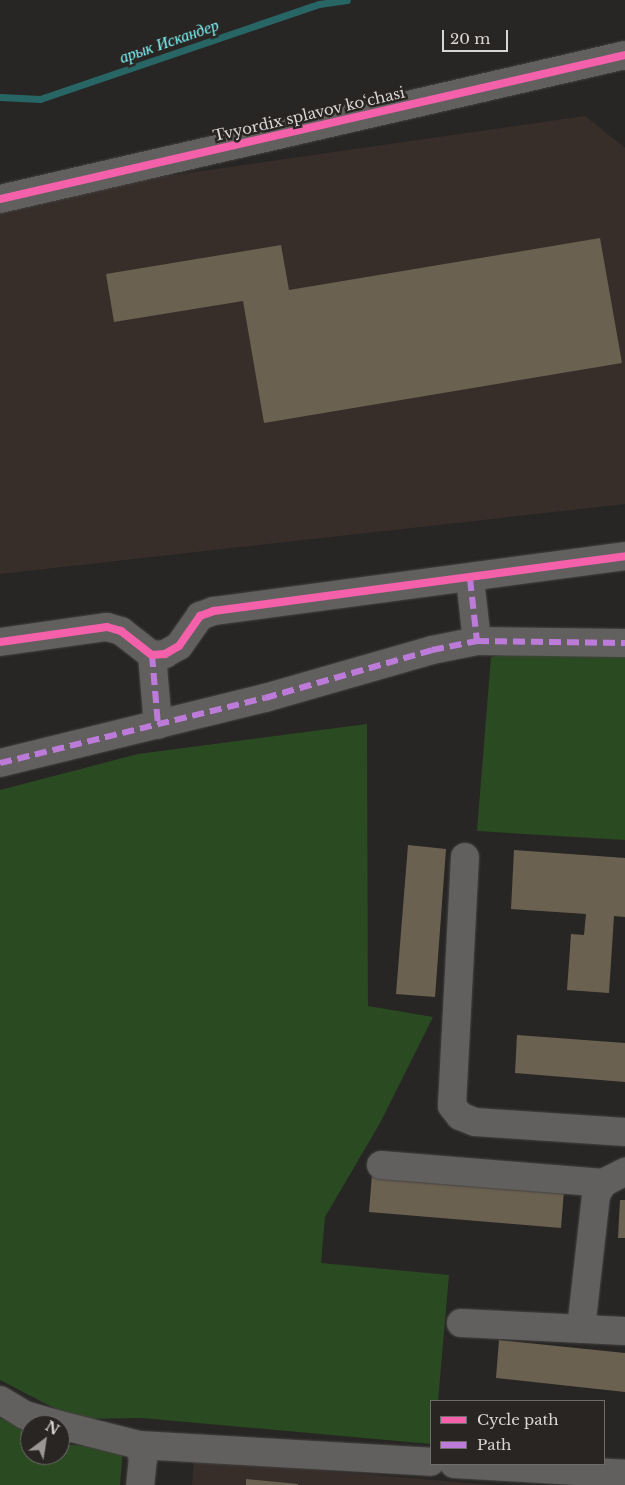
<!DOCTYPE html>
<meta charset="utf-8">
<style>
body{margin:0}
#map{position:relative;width:625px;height:1485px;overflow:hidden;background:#282624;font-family:"Libre Baskerville",serif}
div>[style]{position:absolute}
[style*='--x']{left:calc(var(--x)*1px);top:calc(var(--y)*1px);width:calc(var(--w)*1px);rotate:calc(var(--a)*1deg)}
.built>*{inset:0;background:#372e2a}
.green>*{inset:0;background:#2a4a21}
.stream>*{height:7px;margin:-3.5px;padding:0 3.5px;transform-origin:3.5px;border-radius:3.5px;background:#286666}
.building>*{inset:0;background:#6b6151}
.roads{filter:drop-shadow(0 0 1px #454241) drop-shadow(0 0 1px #454241)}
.minor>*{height:28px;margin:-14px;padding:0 14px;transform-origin:14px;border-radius:14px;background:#62605f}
.quiet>*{height:6px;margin-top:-3px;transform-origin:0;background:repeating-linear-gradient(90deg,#bd7bd9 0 12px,transparent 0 18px)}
.cycleway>*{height:8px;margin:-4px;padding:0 4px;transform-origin:4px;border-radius:4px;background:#f560ab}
span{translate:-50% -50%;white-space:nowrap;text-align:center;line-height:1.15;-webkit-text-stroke:5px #292523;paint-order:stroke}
.street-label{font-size:15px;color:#d8d5d4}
.water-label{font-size:16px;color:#7cfbfd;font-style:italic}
.legend{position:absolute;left:430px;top:1400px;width:175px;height:65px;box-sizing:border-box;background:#292523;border:1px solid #6f6b6a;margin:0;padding:6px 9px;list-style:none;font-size:15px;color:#d8d5d4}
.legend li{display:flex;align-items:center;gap:10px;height:25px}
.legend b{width:25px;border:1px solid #6f6b6a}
.north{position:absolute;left:20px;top:1415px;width:50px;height:50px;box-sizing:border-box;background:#292523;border:1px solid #6f6b6a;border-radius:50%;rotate:31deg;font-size:14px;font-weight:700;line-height:20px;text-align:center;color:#d8d5d4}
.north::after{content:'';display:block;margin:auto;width:18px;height:22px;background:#9a9896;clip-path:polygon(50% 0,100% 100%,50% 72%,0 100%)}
.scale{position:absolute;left:442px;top:30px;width:66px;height:22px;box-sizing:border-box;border:2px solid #d8d5d4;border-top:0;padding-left:6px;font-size:15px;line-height:18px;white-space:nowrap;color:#d8d5d4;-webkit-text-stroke:4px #292523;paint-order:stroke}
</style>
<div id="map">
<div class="built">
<div style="clip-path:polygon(585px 116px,625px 148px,625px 504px,0 574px,0 200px)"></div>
<div style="clip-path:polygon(194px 1460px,494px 1485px,192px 1485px)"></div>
</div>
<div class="green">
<div style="clip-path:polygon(625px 630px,625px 840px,477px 831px,491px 657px)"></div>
<div style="clip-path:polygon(367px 724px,368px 1006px,433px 1017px,380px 1123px,325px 1217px,321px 1263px,449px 1275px,438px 1401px,431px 1401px,431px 1444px,142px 1418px,75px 1419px,0 1380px,0 790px,138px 754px)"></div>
<div style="clip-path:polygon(0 1418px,30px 1431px,30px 1455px,60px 1455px,60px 1444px,123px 1449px,120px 1485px,0 1485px)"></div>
</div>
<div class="stream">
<div style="--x:0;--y:97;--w:40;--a:2.9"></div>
<div style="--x:40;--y:99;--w:295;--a:-18.8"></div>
<div style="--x:319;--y:4;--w:28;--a:-8"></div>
</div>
<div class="building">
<div style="clip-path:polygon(600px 238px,622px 363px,264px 423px,243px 301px,114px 322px,106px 274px,281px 245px,289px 290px)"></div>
<div style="clip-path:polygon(408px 845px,446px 849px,435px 997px,396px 994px)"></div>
<div style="clip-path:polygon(514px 850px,625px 858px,625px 917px,614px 916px,609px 993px,567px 990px,571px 934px,584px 935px,586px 914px,511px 909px)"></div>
<div style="clip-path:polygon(517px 1035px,625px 1043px,625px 1082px,515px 1073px)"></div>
<div style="clip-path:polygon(372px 1174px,564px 1190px,561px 1228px,369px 1212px)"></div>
<div style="clip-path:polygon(620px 1200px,625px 1200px,625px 1238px,618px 1238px)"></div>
<div style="clip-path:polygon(499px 1340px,625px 1353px,625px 1392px,496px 1378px)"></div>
<div style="clip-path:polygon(246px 1479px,298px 1484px,298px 1485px,246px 1485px)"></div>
</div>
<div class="roads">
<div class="minor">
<div style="--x:0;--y:199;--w:641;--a:-12.97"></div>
<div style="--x:470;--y:579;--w:62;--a:83.6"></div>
<div style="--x:0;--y:642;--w:108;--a:-8"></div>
<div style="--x:107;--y:627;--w:15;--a:16"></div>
<div style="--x:121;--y:631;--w:39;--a:38"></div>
<div style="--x:152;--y:655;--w:13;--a:-4"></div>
<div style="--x:165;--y:654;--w:16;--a:-30"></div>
<div style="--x:179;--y:646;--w:37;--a:-55"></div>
<div style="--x:200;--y:616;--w:15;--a:-20"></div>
<div style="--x:214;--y:611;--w:415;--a:-7.6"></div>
<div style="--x:152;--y:655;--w:70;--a:85.1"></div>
<div style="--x:0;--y:763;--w:273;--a:-13.8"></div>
<div style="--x:265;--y:698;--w:174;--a:-16"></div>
<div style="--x:432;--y:650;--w:46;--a:-11.3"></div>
<div style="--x:477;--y:641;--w:148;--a:0.8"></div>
<div style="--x:465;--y:857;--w:249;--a:93"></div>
<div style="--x:452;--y:1106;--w:13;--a:51"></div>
<div style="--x:460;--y:1116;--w:16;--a:22"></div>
<div style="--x:475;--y:1122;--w:150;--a:3.8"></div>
<div style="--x:381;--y:1165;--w:223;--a:4.6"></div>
<div style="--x:461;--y:1323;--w:164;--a:2.8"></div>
<div style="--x:581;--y:1329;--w:135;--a:-83.6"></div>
<div style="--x:596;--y:1195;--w:14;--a:-60"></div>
<div style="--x:603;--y:1183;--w:25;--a:-27"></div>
<div style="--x:0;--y:1400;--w:29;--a:31"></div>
<div style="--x:25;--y:1415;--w:35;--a:16"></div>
<div style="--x:60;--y:1425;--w:81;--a:14.2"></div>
<div style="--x:139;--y:1445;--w:14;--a:73"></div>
<div style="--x:143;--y:1458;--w:27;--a:96"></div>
<div style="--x:139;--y:1445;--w:292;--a:3.3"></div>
<div style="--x:454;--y:1464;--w:171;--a:3.3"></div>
</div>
</div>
<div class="quiet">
<div style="--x:470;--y:579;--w:62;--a:83.6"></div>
<div style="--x:152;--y:655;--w:70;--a:85.1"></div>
<div style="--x:0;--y:763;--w:273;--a:-13.8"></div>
<div style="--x:265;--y:698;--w:174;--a:-16"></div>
<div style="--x:432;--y:650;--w:46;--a:-11.3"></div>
<div style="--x:477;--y:641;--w:148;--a:0.8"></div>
</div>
<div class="cycleway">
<div style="--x:0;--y:199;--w:641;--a:-12.97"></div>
<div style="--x:0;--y:642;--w:108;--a:-8"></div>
<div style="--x:107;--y:627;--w:15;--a:16"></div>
<div style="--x:121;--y:631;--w:39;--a:38"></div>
<div style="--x:152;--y:655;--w:13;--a:-4"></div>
<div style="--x:165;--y:654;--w:16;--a:-30"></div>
<div style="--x:179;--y:646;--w:37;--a:-55"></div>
<div style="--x:200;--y:616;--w:15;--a:-20"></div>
<div style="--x:214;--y:611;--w:415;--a:-7.6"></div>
</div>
<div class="street-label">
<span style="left:309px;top:114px;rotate:-13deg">Tvyordix splavov ko‘chasi</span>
</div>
<div class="water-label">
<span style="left:169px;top:41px;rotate:-19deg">арык Искандер</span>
</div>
<ul class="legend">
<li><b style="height:6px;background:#f560ab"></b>Cycle path</li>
<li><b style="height:6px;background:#bd7bd9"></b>Path</li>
</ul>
<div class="north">N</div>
<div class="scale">20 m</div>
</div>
